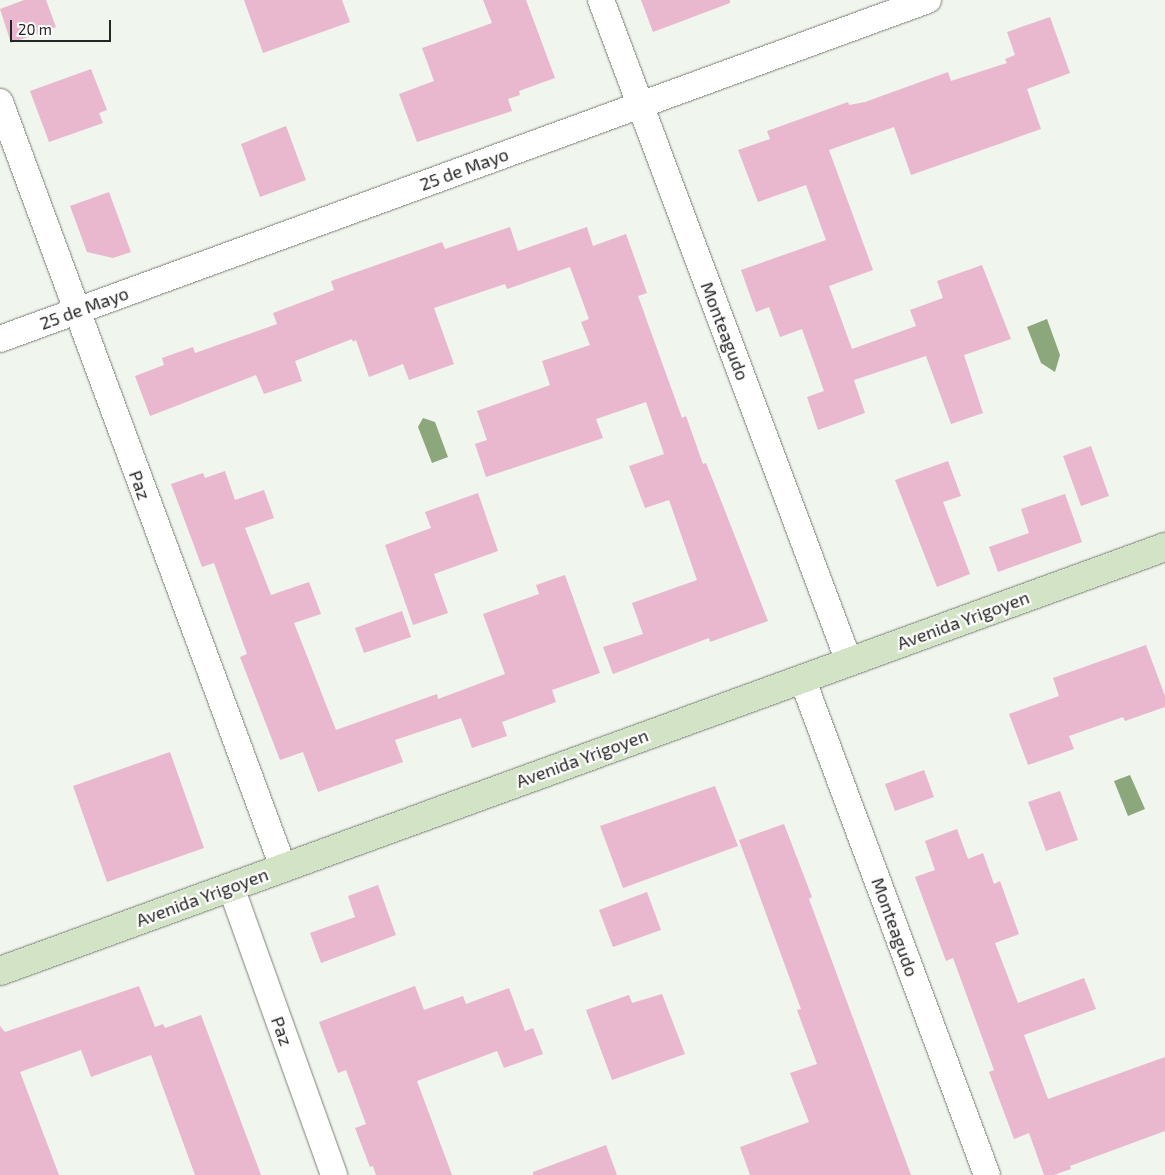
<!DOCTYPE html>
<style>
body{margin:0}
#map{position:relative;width:1165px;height:1175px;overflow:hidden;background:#f0f5ed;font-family:"Exo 2",sans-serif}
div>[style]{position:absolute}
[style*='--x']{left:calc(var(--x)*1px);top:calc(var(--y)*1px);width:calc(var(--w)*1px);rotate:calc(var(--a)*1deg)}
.water>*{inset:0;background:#8da77d}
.building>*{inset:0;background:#e9b7ce}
.roads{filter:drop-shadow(0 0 1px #7d817a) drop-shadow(0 0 1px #7d817a)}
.minor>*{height:26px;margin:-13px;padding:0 13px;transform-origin:13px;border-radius:13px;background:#fff}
.secondary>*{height:28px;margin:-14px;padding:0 14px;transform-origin:14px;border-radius:14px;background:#d3e3c6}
span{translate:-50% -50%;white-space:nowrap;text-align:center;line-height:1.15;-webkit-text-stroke:4.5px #fff;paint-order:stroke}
.street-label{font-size:18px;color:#242623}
.scale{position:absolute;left:10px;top:20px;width:101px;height:22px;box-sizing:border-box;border:2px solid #242623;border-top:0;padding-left:6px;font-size:15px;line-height:18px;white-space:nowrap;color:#242623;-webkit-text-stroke:4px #fff;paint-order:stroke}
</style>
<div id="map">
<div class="water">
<div style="clip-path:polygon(1047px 319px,1060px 355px,1055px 372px,1041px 363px,1027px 327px)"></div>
<div style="clip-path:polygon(423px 418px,435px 422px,448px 457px,432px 463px,418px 427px)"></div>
<div style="clip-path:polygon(1130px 775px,1145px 809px,1128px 816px,1114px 781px)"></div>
</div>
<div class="building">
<div style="clip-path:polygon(24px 0,46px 0,56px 27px,11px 43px,0 9px)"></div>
<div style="clip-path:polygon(244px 0,342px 0,350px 22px,263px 53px)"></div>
<div style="clip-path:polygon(483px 0,526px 0,555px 78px,519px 91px,520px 95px,508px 99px,512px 111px,417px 142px,399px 94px,434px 81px,422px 48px,492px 23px)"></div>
<div style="clip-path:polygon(641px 0,730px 0,730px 3px,653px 32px)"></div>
<div style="clip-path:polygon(1050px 17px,1070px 73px,1027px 89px,1041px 129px,911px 175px,894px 127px,829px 150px,873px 270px,829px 286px,852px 349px,916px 326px,910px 310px,943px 298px,937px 281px,982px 265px,1011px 339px,964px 355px,983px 413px,951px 424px,926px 356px,854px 380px,865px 413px,818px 430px,807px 397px,824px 391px,802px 329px,780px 337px,769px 307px,756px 312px,741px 270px,826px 240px,806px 185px,758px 202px,738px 150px,770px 139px,767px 131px,848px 102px,849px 105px,865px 102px,948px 72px,951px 81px,1007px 63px,1005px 59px,1015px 55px,1007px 32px)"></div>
<div style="clip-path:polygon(91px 69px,107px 110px,99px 113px,103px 123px,49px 142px,30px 91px)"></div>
<div style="clip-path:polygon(286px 126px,306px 180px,260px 197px,241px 144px)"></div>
<div style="clip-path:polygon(109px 192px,131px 252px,113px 258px,87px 252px,70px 206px)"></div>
<div style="clip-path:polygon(510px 227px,518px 251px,587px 227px,593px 246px,626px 234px,647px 293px,638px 296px,682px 418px,686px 416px,703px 464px,706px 463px,718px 493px,768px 621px,710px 642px,709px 638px,613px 674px,603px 647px,643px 634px,632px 603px,697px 580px,669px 500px,645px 508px,629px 466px,664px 454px,646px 402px,596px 419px,603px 438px,486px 477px,475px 444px,487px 440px,477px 411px,550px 385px,542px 361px,590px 345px,581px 322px,589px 319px,570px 267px,507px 289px,505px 284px,434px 308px,454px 364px,409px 380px,403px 364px,369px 377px,356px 340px,353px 342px,352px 339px,295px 361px,302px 381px,264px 394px,256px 375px,150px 416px,135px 376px,164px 365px,162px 358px,193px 347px,195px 353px,277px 324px,273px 313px,334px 290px,331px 281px,442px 242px,445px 249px)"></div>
<div style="clip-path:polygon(1091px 446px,1109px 496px,1081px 506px,1063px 456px)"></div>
<div style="clip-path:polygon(948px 461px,961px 496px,943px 502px,970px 574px,937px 587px,895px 480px)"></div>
<div style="clip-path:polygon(225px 471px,235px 500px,264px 490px,274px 518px,245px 528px,271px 595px,309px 582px,321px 614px,294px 623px,336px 730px,437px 694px,438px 699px,505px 674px,483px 614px,539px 594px,536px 585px,565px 575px,600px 673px,552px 690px,556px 702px,502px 722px,507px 736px,472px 748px,461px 718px,395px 740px,403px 762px,318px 792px,303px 752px,280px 760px,240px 657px,247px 654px,214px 563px,202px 567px,171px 484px,203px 473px,205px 478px)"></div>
<div style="clip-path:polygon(478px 493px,498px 551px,434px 574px,448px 613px,413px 625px,385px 545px,431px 528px,425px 512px)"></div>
<div style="clip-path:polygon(1065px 494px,1082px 542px,998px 572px,989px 547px,1029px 533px,1021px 509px)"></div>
<div style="clip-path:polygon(402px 611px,411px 637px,364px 653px,355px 628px)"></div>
<div style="clip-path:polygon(1146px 645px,1165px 696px,1165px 707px,1125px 721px,1123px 717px,1069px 736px,1074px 749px,1028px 765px,1009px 714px,1059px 696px,1053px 678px)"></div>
<div style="clip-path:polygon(170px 752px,204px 848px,107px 882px,73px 786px)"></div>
<div style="clip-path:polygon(924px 770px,934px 797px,895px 811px,885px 784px)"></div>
<div style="clip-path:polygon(715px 786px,738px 846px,623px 888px,600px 826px)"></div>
<div style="clip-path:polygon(1060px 791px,1078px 840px,1046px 851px,1028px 802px)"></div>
<div style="clip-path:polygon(784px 824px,812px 897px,809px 899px,911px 1175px,750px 1175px,740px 1147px,809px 1122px,790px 1073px,817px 1064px,797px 1010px,801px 1009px,739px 840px)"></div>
<div style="clip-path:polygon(957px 829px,968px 859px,983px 853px,994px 884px,1000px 881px,1019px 934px,995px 943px,1018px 1003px,1084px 978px,1096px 1009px,1024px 1035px,1048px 1099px,1165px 1057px,1165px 1131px,1070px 1166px,1071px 1169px,1054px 1175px,1044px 1175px,1029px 1133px,1014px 1139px,989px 1072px,994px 1070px,953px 958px,946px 961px,915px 877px,935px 870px,925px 841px)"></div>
<div style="clip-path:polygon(378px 885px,396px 935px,321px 963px,310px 933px,355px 917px,348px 896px)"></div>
<div style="clip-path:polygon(647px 892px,661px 930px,613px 947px,599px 910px)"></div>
<div style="clip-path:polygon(139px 986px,155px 1027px,163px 1024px,165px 1028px,201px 1015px,261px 1175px,195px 1175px,151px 1055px,91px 1077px,81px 1050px,20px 1072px,59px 1175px,0 1175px,0 1026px,5px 1032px)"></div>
<div style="clip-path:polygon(415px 986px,424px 1010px,463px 996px,466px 1004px,509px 988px,525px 1031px,533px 1028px,543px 1054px,504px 1068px,497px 1051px,417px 1081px,452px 1175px,376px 1175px,373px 1166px,370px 1167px,355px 1128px,366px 1124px,346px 1070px,338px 1073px,319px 1022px)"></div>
<div style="clip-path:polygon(662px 994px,685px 1054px,612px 1080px,586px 1010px,629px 995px,632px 1003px)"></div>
<div style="clip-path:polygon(606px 1145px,617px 1175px,533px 1175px,533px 1172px)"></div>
</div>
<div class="roads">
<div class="minor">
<div style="--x:601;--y:0;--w:707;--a:69.46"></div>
<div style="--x:0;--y:102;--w:816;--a:69.7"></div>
<div style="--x:0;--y:339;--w:988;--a:-20.07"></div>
<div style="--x:802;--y:678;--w:530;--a:69.58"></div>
<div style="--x:231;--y:887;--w:306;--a:70.3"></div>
</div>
<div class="secondary">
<div style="--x:0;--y:971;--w:1240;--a:-20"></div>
</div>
</div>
<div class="street-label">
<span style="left:464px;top:169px;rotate:-20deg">25 de Mayo</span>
<span style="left:84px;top:308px;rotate:-20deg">25 de Mayo</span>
<span style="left:725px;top:331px;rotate:69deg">Monteagudo</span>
<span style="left:140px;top:485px;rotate:70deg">Paz</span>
<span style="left:963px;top:620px;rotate:-20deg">Avenida Yrigoyen</span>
<span style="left:582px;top:758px;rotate:-20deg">Avenida Yrigoyen</span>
<span style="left:202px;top:897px;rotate:-20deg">Avenida Yrigoyen</span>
<span style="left:895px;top:927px;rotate:70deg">Monteagudo</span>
<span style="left:282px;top:1031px;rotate:70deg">Paz</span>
</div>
<div class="scale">20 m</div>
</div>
